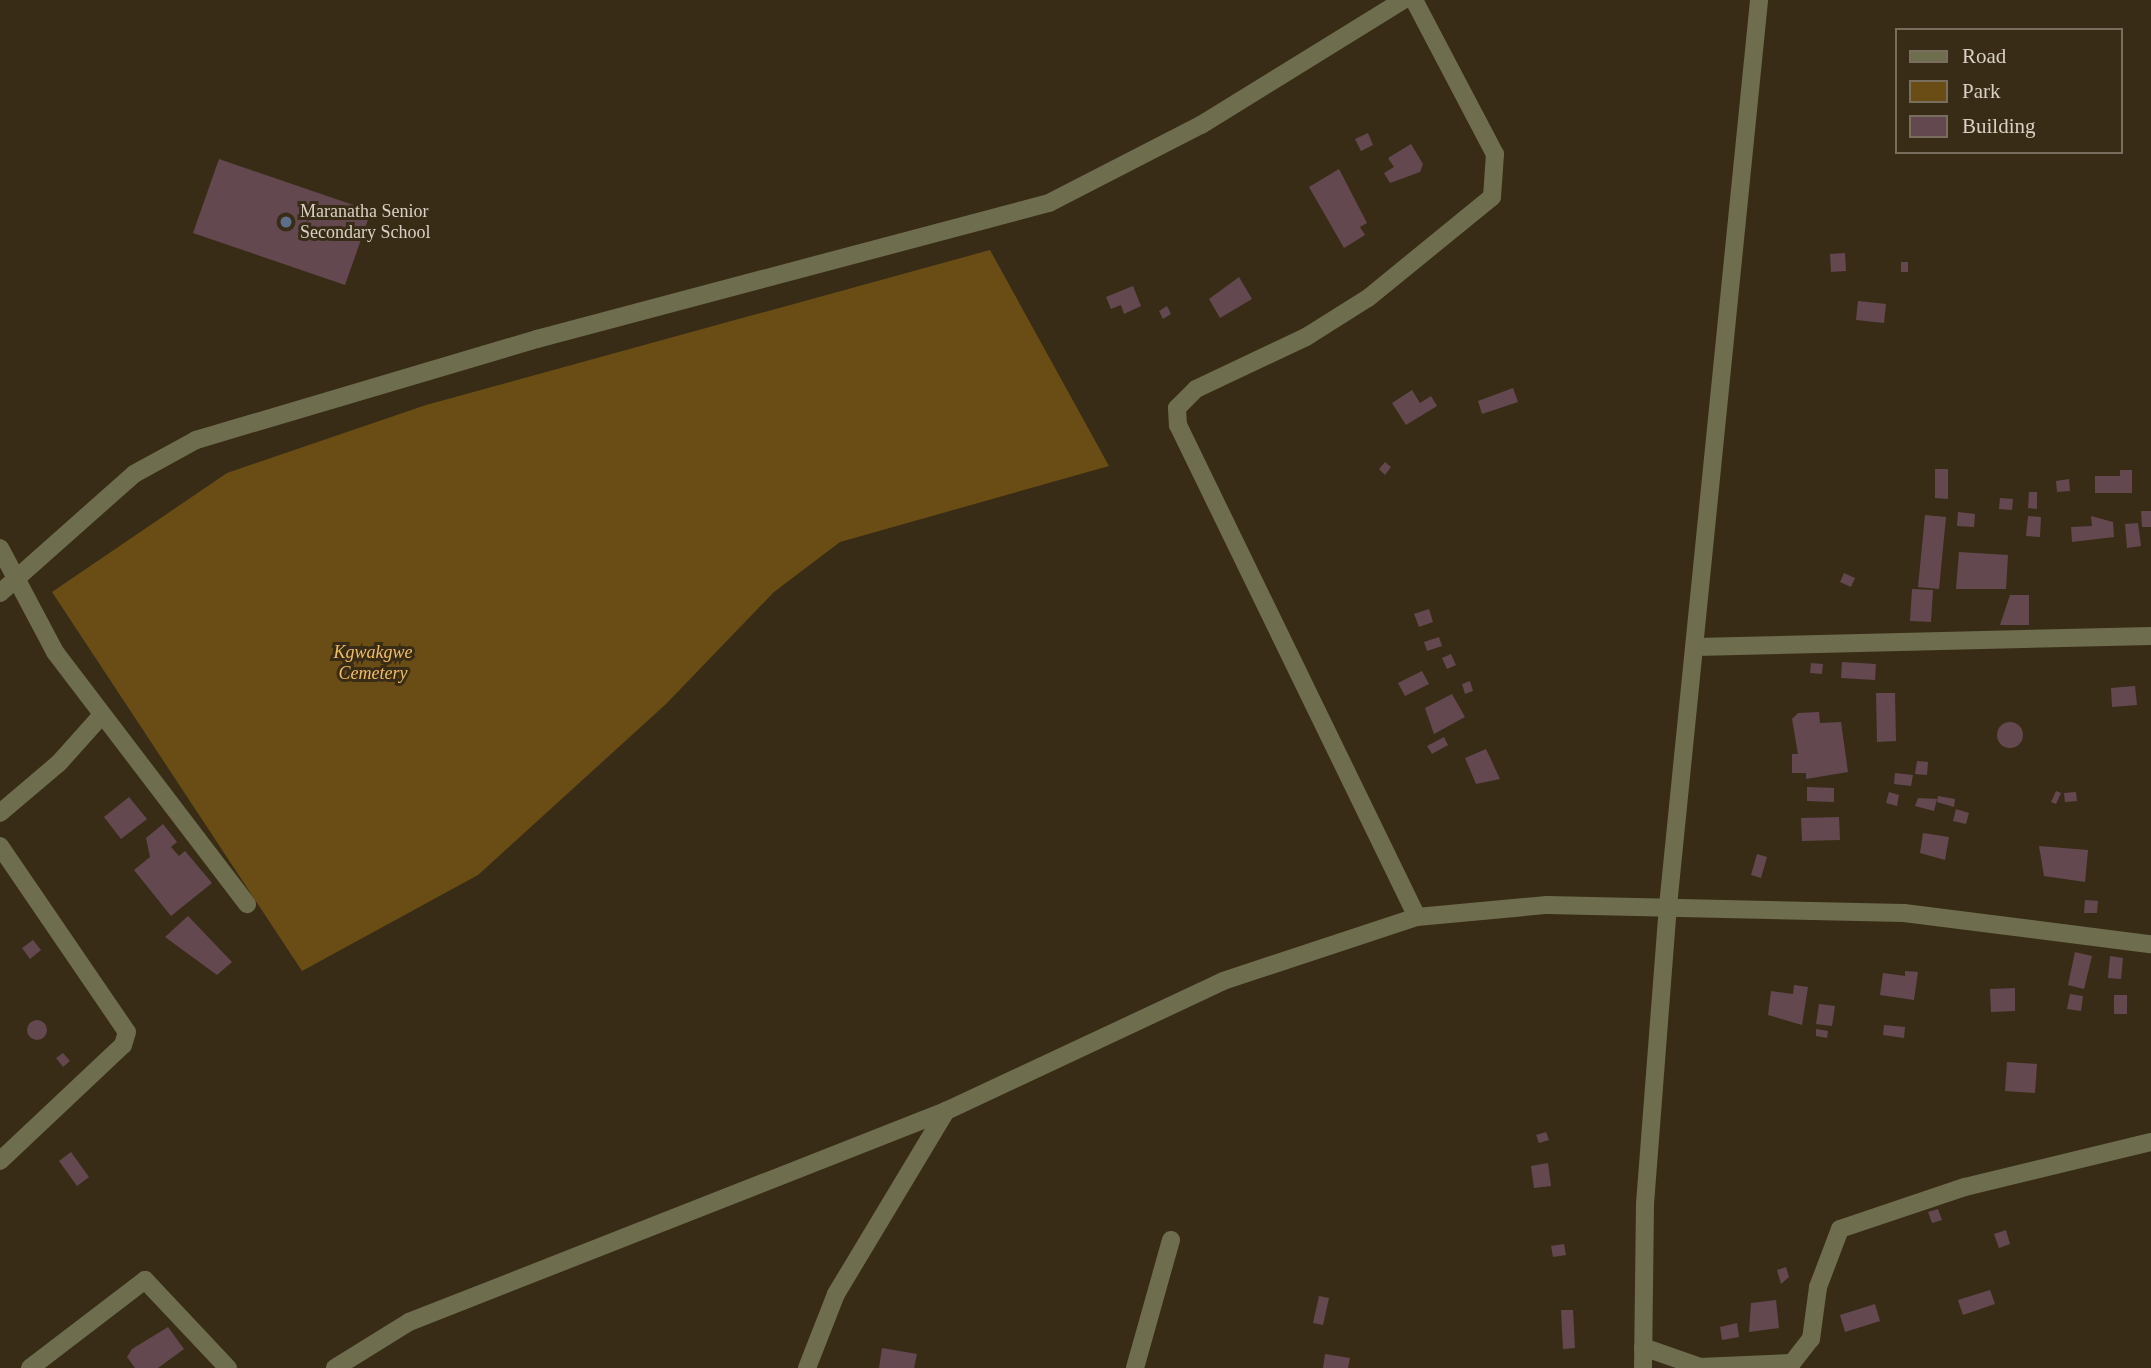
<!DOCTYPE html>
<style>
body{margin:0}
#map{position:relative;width:2151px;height:1368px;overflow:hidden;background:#382c17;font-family:Georgia,serif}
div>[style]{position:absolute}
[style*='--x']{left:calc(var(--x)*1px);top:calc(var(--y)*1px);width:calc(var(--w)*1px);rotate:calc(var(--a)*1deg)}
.green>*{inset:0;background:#694d14}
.building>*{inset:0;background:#634850}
.round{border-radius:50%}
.minor>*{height:18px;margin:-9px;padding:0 9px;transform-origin:9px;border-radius:9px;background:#6e6d4e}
.dots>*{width:19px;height:19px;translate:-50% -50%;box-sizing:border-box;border:4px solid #382c17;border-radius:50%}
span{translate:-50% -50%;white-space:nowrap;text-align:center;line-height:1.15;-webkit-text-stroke:6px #382c17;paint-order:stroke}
.poi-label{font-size:18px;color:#d9d1c5}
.left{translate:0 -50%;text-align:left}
.park-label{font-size:18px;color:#f2bd59;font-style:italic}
.legend{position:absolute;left:1895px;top:28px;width:228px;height:126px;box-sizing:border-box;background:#382c17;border:2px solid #786e5d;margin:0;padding:9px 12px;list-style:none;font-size:21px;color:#d9d1c5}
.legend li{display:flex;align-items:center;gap:14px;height:35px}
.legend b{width:35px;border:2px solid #786e5d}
</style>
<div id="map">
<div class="green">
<div style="clip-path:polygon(990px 250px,1109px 466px,840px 542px,774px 592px,666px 704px,478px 875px,302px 971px,52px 592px,227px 473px,426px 405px)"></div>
</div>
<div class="building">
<div style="clip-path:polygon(1368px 133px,1373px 145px,1361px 151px,1355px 139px)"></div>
<div style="clip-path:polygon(1411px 144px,1423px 164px,1420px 172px,1390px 183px,1384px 173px,1394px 167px,1388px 158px)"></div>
<div style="clip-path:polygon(219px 159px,371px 211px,345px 285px,193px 233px)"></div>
<div style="clip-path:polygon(1339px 169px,1367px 223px,1360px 227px,1365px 235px,1344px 248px,1309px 187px)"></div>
<div style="clip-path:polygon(1845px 253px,1846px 271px,1831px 272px,1830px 254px)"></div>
<div style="clip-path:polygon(1901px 262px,1908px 262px,1908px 272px,1901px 272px)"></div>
<div style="clip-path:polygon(1239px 277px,1252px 299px,1220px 318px,1209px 299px)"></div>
<div style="clip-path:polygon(1133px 286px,1141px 306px,1124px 314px,1121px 305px,1111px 309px,1106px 297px)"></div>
<div style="clip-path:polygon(1858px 301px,1886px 304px,1884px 323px,1856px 320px)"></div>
<div style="clip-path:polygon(1167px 306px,1171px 314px,1163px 319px,1159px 311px)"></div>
<div style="clip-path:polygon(1513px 388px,1518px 402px,1482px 414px,1478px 401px)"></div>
<div style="clip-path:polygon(1412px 390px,1420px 403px,1431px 396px,1437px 406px,1406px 425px,1392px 403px)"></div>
<div style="clip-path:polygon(1385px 462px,1391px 467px,1385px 475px,1379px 469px)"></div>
<div style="clip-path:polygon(1935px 469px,1948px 469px,1948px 499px,1935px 498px)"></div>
<div style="clip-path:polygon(2120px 470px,2132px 470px,2132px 493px,2095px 493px,2095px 476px,2120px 476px)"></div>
<div style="clip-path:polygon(2069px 479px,2070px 491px,2057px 492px,2056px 481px)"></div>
<div style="clip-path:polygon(2029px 492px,2037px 492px,2037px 509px,2028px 508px)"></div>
<div style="clip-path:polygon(2000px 498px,2013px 499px,2012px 510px,1999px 509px)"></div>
<div style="clip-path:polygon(2141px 511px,2151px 511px,2151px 527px,2142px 527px)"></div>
<div style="clip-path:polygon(1958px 512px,1975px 514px,1974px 527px,1957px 526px)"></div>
<div style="clip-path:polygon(1925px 515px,1946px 517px,1939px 589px,1918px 587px)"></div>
<div style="clip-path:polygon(2028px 516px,2041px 517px,2040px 537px,2026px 536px)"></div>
<div style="clip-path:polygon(2091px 516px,2113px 522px,2114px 537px,2072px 542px,2071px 527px,2092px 526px)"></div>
<div style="clip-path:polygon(2138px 523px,2141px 546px,2127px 548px,2125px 524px)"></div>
<div style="clip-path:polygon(1959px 552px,2008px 555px,2006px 589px,1956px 589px)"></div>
<div style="clip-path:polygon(1844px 573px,1855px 578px,1851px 587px,1840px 582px)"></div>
<div style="clip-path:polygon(1912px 589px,1933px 590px,1931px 622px,1910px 621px)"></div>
<div style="clip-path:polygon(2010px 595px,2029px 595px,2029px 625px,2000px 625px)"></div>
<div style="clip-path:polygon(1429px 609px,1433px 622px,1419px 627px,1414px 614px)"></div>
<div style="clip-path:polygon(1439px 637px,1442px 646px,1427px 651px,1424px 642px)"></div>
<div style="clip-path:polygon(1451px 654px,1456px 665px,1447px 669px,1442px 658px)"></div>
<div style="clip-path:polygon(1842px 662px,1876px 664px,1875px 680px,1841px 678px)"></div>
<div style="clip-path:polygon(1811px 663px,1823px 664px,1822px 674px,1810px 673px)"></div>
<div style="clip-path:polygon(1422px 671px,1429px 684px,1405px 696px,1398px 683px)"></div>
<div style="clip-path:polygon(1470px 681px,1473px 691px,1465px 694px,1462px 684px)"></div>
<div style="clip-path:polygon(2135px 686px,2137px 705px,2112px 707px,2111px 688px)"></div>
<div style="clip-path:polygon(1876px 693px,1895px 693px,1896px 741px,1877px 742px)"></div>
<div style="clip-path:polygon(1452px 694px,1465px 717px,1434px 734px,1425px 708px)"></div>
<div style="clip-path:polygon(1819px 712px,1820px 723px,1841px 722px,1848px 772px,1806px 779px,1806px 773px,1792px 773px,1792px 754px,1798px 754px,1792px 719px,1798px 713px)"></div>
<div class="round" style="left:1997px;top:722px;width:26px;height:26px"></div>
<div style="clip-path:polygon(1444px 737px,1448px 745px,1432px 754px,1427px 746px)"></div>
<div style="clip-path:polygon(1486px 749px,1500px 779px,1476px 784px,1465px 758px)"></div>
<div style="clip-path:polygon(1917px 761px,1928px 762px,1927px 775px,1915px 774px)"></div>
<div style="clip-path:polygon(1895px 773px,1913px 775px,1911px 786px,1894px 784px)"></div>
<div style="clip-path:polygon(1807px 787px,1834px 788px,1834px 802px,1807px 801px)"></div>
<div style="clip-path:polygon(2056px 791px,2061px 793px,2056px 804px,2051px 802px)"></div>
<div style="clip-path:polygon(1889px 792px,1899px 795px,1897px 806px,1886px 803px)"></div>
<div style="clip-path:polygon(2076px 792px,2077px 801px,2065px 802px,2064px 793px)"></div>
<div style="clip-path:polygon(1938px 796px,1955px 799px,1954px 807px,1937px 802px)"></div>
<div style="clip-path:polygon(129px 797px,147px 819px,121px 839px,104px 817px)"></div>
<div style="clip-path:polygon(1918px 798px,1937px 799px,1934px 811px,1915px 806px)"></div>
<div style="clip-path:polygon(1956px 809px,1969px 813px,1966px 824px,1953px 821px)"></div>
<div style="clip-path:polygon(1839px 817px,1840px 840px,1802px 841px,1801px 818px)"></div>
<div style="clip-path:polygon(163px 824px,177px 842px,171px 847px,179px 856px,185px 851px,212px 883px,171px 916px,134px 870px,150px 857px,146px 838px)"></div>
<div style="clip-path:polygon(1923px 833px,1949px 837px,1945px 860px,1920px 853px)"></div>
<div style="clip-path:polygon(2039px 846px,2088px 850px,2085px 882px,2044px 876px)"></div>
<div style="clip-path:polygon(1757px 854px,1767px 857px,1761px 878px,1751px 875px)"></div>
<div style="clip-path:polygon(2085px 900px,2098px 901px,2097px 913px,2084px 913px)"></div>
<div style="clip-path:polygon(188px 916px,232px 962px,217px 975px,165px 937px)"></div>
<div style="clip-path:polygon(33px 940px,41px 950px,30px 959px,22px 948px)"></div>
<div style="clip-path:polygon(2075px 952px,2092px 956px,2084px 989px,2068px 985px)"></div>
<div style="clip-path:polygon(2110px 956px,2123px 958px,2121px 979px,2108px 978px)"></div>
<div style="clip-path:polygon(1905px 971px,1918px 972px,1914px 1000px,1880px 995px,1883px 973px,1905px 976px)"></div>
<div style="clip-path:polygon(1794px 985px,1808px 987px,1802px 1025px,1768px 1015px,1771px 991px,1793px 994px)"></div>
<div style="clip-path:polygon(2015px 988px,2015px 1011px,1991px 1012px,1990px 989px)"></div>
<div style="clip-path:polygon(2070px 994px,2083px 996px,2081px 1011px,2067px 1009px)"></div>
<div style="clip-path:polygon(2114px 995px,2127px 995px,2127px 1014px,2114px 1014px)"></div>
<div style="clip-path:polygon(1819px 1004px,1835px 1006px,1832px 1026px,1816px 1024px)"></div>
<div class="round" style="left:27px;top:1020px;width:20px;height:20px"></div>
<div style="clip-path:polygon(1884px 1025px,1905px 1027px,1904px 1038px,1883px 1035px)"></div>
<div style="clip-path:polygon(1816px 1029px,1828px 1031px,1827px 1038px,1816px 1036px)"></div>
<div style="clip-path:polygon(63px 1053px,70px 1061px,63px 1067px,56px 1058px)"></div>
<div style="clip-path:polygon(2007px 1062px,2037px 1064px,2035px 1093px,2005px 1091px)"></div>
<div style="clip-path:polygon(1546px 1132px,1549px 1140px,1539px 1143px,1536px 1135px)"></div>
<div style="clip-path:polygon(71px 1152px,89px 1177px,77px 1186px,59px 1161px)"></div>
<div style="clip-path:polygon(1548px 1163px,1551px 1186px,1534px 1188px,1531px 1166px)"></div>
<div style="clip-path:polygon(1938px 1209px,1942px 1220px,1932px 1223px,1928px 1212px)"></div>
<div style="clip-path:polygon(2006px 1230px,2010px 1244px,1999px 1248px,1994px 1234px)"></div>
<div style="clip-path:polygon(1564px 1244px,1566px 1255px,1553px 1257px,1551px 1246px)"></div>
<div style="clip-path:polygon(1786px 1267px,1789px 1277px,1781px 1284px,1777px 1270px)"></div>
<div style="clip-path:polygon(1990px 1290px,1995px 1304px,1963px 1315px,1958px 1300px)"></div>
<div style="clip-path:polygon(1319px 1296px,1329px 1298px,1323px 1325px,1313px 1323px)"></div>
<div style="clip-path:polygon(1776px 1300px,1779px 1328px,1749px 1332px,1751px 1303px)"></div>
<div style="clip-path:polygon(1875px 1304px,1880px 1321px,1845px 1332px,1840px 1315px)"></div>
<div style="clip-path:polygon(1561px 1310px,1573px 1310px,1575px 1348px,1563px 1349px)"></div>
<div style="clip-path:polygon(1737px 1323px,1739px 1337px,1722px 1340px,1720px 1327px)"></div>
<div style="clip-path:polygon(168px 1327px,184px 1349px,158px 1368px,135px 1368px,127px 1357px,132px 1349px)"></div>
<div style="clip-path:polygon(882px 1348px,917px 1354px,914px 1368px,879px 1368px)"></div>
<div style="clip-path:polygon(1325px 1354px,1350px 1358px,1348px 1368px,1323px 1368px)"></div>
</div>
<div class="minor">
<div style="--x:1414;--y:0;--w:174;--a:62.3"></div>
<div style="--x:1495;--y:154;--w:43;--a:94"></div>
<div style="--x:1492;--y:197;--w:160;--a:140.8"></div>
<div style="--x:1368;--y:298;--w:73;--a:147.8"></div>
<div style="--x:1306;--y:337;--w:122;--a:154.7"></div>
<div style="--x:1196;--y:389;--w:27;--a:135"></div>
<div style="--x:1177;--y:408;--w:17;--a:87"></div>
<div style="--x:1178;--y:425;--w:547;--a:64.09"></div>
<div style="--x:1417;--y:917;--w:131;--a:-5.3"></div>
<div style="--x:1547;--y:905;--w:357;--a:1.3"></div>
<div style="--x:1904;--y:913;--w:249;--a:7.2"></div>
<div style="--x:0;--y:548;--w:118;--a:62.1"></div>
<div style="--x:55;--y:652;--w:317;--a:52.7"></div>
<div style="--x:0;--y:593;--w:179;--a:-41.6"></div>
<div style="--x:134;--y:474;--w:71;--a:-28.7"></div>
<div style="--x:196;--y:440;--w:356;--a:-16.5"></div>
<div style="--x:537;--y:339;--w:530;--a:-14.88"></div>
<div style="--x:1049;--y:203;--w:171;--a:-27.2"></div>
<div style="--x:1201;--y:125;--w:238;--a:-31.7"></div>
<div style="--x:1696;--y:647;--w:455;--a:-1.4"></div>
<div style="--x:0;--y:813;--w:77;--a:-40.3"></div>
<div style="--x:59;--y:763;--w:63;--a:-48.2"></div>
<div style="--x:0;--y:846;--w:225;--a:55.7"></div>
<div style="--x:127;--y:1032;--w:14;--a:107"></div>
<div style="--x:123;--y:1045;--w:169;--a:136.7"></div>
<div style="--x:1643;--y:1347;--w:60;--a:19.3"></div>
<div style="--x:1700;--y:1367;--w:92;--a:-2.5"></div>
<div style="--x:1792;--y:1363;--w:31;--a:-52"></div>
<div style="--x:1811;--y:1339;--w:52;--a:-82.3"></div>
<div style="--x:1818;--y:1287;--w:62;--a:-69.2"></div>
<div style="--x:1840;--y:1229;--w:132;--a:-18.6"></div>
<div style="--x:1965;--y:1187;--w:191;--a:-13.6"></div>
<div style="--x:30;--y:1368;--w:145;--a:-37.4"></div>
<div style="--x:145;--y:1280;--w:121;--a:46.7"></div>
<div style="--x:335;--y:1368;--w:87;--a:-31.9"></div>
<div style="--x:409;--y:1322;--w:577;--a:-21.45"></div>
<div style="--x:946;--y:1111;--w:306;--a:-25.1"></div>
<div style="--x:1223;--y:981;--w:204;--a:-18.3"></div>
<div style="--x:807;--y:1368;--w:79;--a:-68.6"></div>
<div style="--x:836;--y:1294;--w:214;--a:-59"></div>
<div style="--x:1135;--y:1368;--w:133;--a:-74.3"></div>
<div style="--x:1643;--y:1368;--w:164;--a:-89.3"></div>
<div style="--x:1645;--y:1204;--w:299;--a:-85.6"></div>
<div style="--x:1668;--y:906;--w:911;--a:-84.26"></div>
</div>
<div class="dots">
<div style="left:286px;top:222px;background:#5c6f8a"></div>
</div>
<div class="poi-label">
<span class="left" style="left:300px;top:222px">Maranatha Senior<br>Secondary School</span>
</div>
<div class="park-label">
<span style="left:373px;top:663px">Kgwakgwe<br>Cemetery</span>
</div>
<ul class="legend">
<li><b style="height:9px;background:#6e6d4e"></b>Road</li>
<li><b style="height:19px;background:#694d14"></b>Park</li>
<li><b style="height:19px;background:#634850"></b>Building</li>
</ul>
</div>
